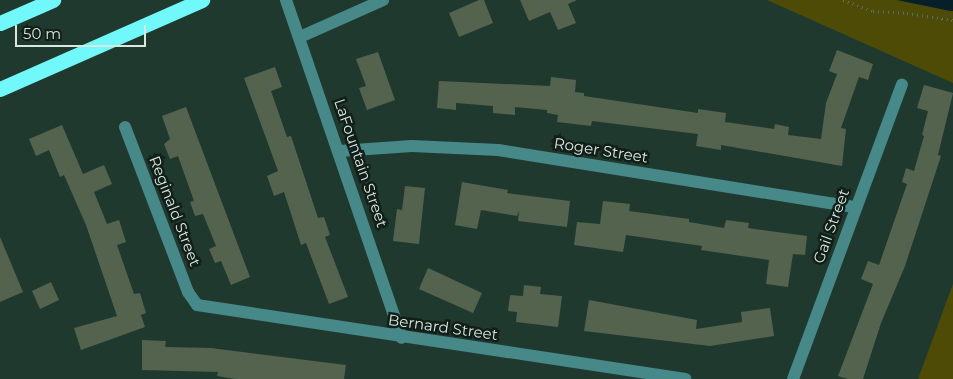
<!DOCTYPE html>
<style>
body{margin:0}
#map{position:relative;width:953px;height:379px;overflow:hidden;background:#20392f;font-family:Montserrat,sans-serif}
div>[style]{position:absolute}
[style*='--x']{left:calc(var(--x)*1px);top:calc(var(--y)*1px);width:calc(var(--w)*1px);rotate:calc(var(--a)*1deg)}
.green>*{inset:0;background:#4e4b07}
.water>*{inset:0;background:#071f29}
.building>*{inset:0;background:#54634e}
.path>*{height:3px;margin-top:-1.5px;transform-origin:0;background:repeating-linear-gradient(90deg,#5a7067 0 1px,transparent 0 5px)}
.minor>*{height:12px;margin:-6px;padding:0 6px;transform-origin:6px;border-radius:6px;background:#478889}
.highway>*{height:15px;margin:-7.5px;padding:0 7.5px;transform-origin:7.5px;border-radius:7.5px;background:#70f8fa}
span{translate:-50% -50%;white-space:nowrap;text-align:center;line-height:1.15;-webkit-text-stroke:5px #121e19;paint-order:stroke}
.street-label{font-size:15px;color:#d8e7e0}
.scale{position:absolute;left:15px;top:25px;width:131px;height:22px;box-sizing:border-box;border:2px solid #d8e7e0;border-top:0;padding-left:6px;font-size:15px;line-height:18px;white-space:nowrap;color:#d8e7e0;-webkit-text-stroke:4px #121e19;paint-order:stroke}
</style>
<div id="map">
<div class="green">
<div style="clip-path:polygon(767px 0,953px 0,953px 83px)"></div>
<div style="clip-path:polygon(953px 284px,953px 379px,918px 379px)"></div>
</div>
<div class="water">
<div style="clip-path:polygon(897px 0,953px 0,953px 11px,950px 11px)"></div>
</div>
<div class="building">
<div style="clip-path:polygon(479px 0,484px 0,493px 23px,459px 37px,449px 13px)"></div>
<div style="clip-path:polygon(520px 0,577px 0,568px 4px,576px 23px,558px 30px,550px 12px,529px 21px)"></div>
<div style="clip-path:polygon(837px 50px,873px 64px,868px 80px,859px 77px,841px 128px,846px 129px,842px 166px,721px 145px,721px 150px,696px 146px,698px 134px,592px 121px,591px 126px,557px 122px,558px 115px,547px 113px,547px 110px,515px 107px,515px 115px,493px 113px,493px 106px,456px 103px,456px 110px,437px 108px,439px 81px,550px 86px,551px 77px,576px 80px,575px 92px,584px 93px,584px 96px,698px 113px,698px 109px,726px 113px,725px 122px,774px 129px,775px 124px,789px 127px,788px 135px,821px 139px,826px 103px,837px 74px,829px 71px)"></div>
<div style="clip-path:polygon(378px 52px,395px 100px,367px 110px,359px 88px,366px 86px,356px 59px)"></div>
<div style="clip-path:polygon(275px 67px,282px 87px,271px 91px,287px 137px,291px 136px,318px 218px,324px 217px,330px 235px,325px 237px,348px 297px,329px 304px,306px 243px,301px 245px,284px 192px,274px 196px,267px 176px,278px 171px,244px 78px)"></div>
<div style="clip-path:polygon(924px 85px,953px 93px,938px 155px,941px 156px,905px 266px,881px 323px,863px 379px,848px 379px,838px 376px,873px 284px,861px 279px,868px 261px,879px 265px,907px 184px,902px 182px,906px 168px,914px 171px,924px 136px,922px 135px,928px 111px,917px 108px)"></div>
<div style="clip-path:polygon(186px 107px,250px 277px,231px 285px,221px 261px,215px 263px,209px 249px,216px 246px,203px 214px,195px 216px,190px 202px,194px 201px,178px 156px,170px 159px,164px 144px,170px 139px,162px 116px)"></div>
<div style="clip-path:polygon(62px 125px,83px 174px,104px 165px,112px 184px,94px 192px,107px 224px,119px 220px,126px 242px,117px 245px,134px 294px,140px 293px,146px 313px,141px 315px,145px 327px,81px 350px,74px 328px,117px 316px,86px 225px,64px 175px,60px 177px,49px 150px,36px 156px,29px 139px)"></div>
<div style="clip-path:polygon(462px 182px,508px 190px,507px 193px,570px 201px,567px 227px,518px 221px,519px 211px,517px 216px,481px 210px,477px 229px,455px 225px)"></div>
<div style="clip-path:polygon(405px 186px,425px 188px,419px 244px,393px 241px,397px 209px,402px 210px)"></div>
<div style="clip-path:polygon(603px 201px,630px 204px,629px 211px,689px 219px,689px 222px,724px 228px,726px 220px,749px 223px,748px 228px,807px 236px,805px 255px,793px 254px,788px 287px,766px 284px,769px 260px,701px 250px,702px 246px,626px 235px,623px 252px,574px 245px,577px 222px,600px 224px)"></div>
<div style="clip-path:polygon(0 237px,23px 292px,0 302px)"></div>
<div style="clip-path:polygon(428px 268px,482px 293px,473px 313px,419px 289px)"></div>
<div style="clip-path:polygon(51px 282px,59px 300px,40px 309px,32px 291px)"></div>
<div style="clip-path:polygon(524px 285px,541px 287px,540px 294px,562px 296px,558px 327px,516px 322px,517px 312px,508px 311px,510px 295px,523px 296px)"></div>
<div style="clip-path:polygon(589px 300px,697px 320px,696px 329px,742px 322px,741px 312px,770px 308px,774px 336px,710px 346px,584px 331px)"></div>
<div style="clip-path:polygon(142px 340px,166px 341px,165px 347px,211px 348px,346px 365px,344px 379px,236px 379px,217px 376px,218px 372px,142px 370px)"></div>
</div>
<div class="path">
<div style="--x:843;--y:0;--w:32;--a:20"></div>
<div style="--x:873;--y:11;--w:34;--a:3"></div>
<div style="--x:907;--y:13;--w:47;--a:8.7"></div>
</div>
<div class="minor">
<div style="--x:286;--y:0;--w:357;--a:71.1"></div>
<div style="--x:300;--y:37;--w:91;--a:-24"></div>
<div style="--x:125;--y:127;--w:177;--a:69.1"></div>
<div style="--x:188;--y:292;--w:16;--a:55"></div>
<div style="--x:197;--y:305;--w:494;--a:8.6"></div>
<div style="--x:340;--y:151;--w:72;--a:-4"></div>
<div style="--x:412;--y:146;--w:86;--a:2.7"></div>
<div style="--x:498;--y:150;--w:362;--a:9.1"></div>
<div style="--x:793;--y:379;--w:314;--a:-69.7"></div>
</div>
<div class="highway">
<div style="--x:0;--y:23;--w:58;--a:-23.5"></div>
<div style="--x:0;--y:89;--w:221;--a:-23.8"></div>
</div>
<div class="street-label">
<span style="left:601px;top:150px;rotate:9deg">Roger Street</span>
<span style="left:361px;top:163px;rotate:71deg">LaFountain Street</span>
<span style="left:175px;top:211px;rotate:69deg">Reginald Street</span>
<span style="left:831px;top:226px;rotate:-70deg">Gail Street</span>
<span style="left:443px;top:327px;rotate:8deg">Bernard Street</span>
</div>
<div class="scale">50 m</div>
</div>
